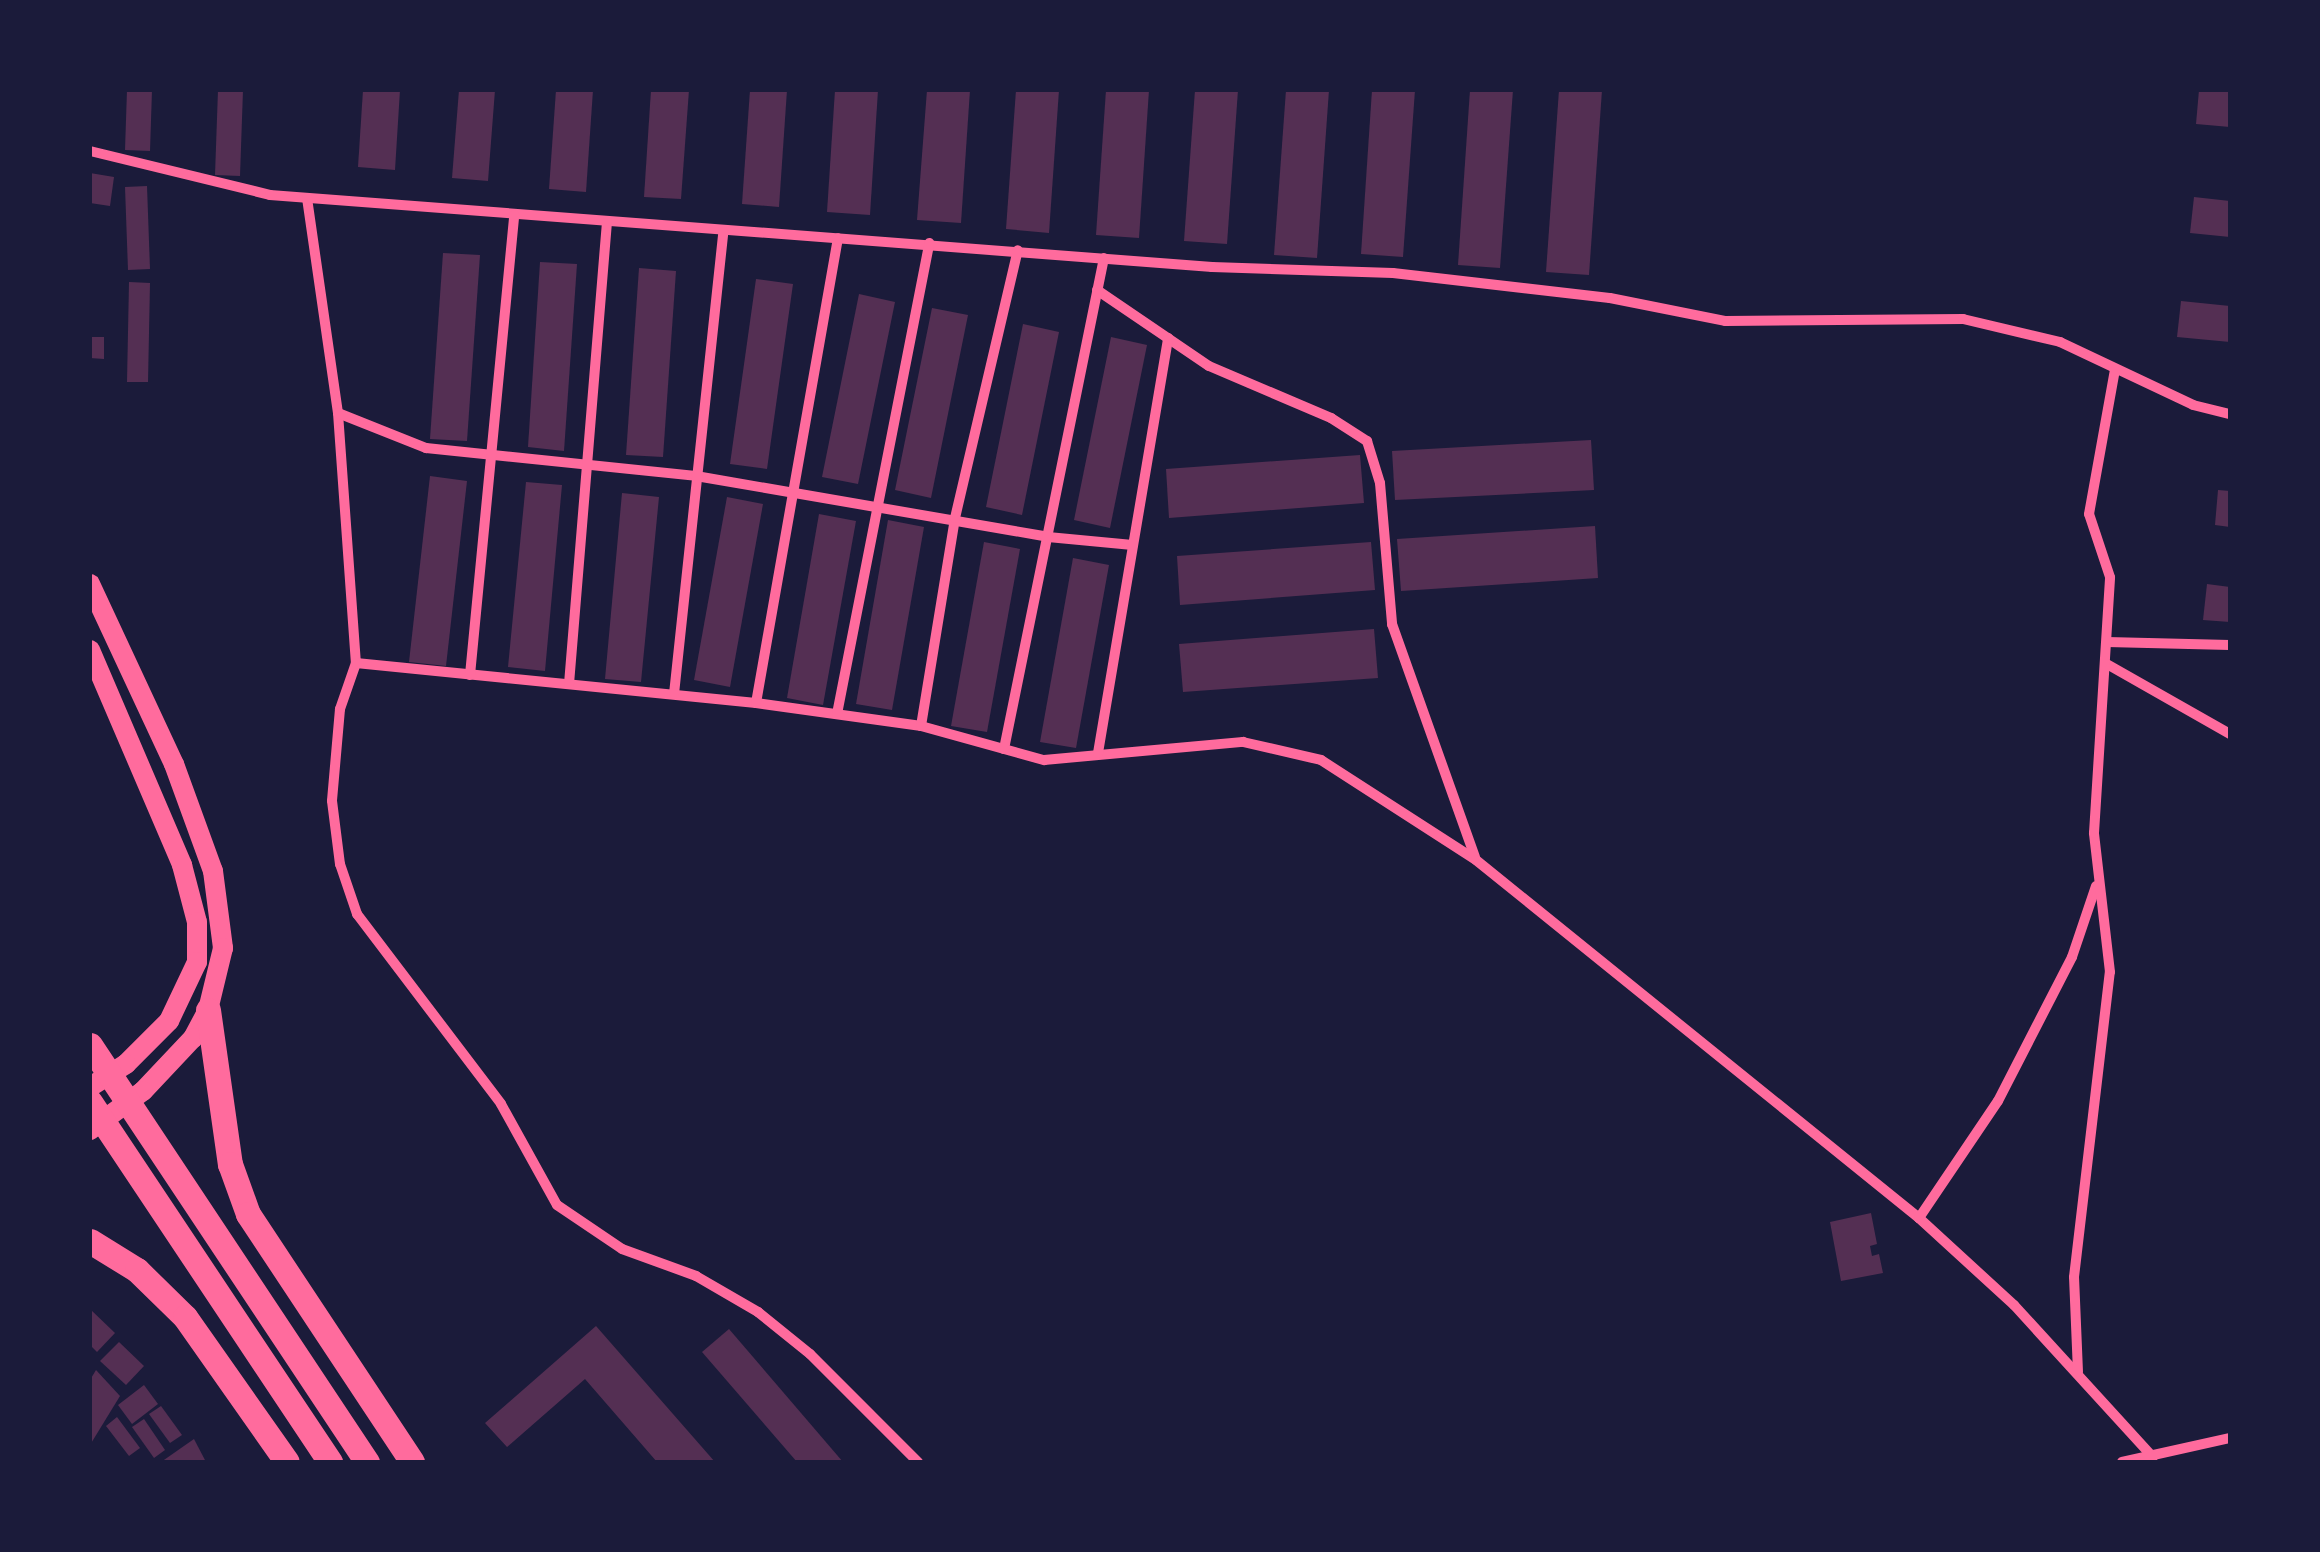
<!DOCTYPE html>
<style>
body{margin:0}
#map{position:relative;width:2320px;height:1552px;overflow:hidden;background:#1b1b3a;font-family:"Asap Condensed",sans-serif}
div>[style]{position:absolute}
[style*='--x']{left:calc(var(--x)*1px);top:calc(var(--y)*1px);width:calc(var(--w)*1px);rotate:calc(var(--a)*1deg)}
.building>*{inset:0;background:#542f53}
.minor>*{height:10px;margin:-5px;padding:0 5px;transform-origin:5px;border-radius:5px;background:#ff6b9d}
.secondary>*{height:20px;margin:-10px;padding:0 10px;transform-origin:10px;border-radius:10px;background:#ff6b9d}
.trunk>*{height:25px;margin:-12.5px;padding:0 12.5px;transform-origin:12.5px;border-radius:12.5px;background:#ff6b9d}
span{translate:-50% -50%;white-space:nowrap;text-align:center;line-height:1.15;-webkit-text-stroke:8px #1b1b3a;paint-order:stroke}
.frame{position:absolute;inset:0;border:92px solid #1b1b3a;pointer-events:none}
</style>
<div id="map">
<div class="building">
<div style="clip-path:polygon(127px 90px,152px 90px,150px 151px,125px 150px)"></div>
<div style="clip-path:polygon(218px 90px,243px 90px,240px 176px,215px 175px)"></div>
<div style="clip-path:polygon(363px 90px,400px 90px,395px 170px,358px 167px)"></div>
<div style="clip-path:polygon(459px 90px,495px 90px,488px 181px,452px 178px)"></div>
<div style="clip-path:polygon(556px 90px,593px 90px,586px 192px,549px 189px)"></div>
<div style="clip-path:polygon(651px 90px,689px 90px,681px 199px,644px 197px)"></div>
<div style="clip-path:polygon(750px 90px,787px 90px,779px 207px,742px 204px)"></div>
<div style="clip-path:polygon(835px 90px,878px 90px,870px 215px,827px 212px)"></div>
<div style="clip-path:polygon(927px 90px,970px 90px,961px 223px,917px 220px)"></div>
<div style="clip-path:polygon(1016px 90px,1059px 90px,1049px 233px,1006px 229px)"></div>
<div style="clip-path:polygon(1106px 90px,1149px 90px,1139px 238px,1096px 235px)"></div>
<div style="clip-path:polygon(1195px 90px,1238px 90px,1227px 244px,1184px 241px)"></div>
<div style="clip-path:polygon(1286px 90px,1329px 90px,1317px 258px,1274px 255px)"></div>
<div style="clip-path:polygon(1372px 90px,1415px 90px,1403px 257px,1361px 254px)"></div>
<div style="clip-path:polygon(1470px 90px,1513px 90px,1500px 268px,1458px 265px)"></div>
<div style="clip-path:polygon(1559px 90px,1602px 90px,1589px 275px,1546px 272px)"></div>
<div style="clip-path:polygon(2199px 90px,2230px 91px,2230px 127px,2196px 124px)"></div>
<div style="clip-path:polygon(90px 173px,114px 177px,110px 206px,90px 203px)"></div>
<div style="clip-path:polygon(147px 186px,150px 269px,128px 270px,125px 187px)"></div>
<div style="clip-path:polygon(2194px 197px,2230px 201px,2230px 237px,2190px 233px)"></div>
<div style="clip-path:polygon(443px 253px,480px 255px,467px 441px,430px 439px)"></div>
<div style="clip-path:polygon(540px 262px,577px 264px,564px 451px,528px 447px)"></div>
<div style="clip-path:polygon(639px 268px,676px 271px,663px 457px,626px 455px)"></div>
<div style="clip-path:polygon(756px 279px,793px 284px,767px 469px,730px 464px)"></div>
<div style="clip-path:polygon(129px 282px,150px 283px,148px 382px,127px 382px)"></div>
<div style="clip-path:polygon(859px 294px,895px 302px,858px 484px,822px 477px)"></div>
<div style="clip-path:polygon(2181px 301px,2230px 306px,2230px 342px,2177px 337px)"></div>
<div style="clip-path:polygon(932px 308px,968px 315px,931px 498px,895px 490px)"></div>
<div style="clip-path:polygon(1023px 324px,1059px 332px,1022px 515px,986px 507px)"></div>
<div style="clip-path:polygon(90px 337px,104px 337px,104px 359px,90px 358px)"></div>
<div style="clip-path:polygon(1111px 337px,1147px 345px,1110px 528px,1074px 520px)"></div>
<div style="clip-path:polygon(1591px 440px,1594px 490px,1395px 500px,1392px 451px)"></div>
<div style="clip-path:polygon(1360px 455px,1364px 503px,1169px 518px,1166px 469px)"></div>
<div style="clip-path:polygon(430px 476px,467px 481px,446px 666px,409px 662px)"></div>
<div style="clip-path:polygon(526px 482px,562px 485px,545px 671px,508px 667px)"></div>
<div style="clip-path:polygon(2218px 490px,2230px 491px,2230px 527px,2215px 525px)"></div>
<div style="clip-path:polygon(622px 493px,659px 497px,641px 682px,605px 679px)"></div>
<div style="clip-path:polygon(727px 497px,763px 504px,730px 687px,694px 680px)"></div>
<div style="clip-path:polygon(819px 514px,856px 521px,823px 705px,787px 698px)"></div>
<div style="clip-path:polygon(888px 520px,924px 527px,892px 710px,856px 704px)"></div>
<div style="clip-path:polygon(1595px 526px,1598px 578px,1401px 591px,1397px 539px)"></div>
<div style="clip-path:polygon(984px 542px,1020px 549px,987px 732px,951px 726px)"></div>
<div style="clip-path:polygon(1371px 542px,1375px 590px,1180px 605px,1177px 556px)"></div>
<div style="clip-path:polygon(1073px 558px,1109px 565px,1076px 748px,1040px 742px)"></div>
<div style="clip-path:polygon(2207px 584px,2230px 587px,2230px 622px,2203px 620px)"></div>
<div style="clip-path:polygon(1374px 629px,1378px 678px,1183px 692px,1179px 644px)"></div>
<div style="clip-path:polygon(1871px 1213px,1877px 1244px,1870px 1246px,1872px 1256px,1879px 1254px,1883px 1273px,1841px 1281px,1830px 1222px)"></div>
<div style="clip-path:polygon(90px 1309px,115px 1333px,97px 1352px,90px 1345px)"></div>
<div style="clip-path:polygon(596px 1326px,715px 1462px,657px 1462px,585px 1379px,507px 1447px,485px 1423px)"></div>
<div style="clip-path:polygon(729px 1329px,843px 1462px,797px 1462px,702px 1352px)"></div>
<div style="clip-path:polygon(119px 1342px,144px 1366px,126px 1385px,100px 1361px)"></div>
<div style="clip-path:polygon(96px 1370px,120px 1396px,90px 1445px,90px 1380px)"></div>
<div style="clip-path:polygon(144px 1385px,158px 1404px,132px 1424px,118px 1405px)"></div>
<div style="clip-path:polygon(161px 1406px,182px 1435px,170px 1443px,149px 1414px)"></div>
<div style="clip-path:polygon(117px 1417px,140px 1448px,129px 1456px,106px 1426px)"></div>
<div style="clip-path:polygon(144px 1419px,165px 1450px,154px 1458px,132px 1427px)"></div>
<div style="clip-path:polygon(194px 1439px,206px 1462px,161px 1462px)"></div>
</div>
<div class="minor">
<div style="--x:90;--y:151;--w:185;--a:13.7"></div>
<div style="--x:270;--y:195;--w:945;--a:4.37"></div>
<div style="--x:1212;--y:267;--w:181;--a:1.9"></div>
<div style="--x:1393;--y:273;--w:218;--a:6.6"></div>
<div style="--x:1610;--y:298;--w:117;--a:11.3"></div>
<div style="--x:1725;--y:321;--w:238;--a:-0.5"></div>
<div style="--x:1963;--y:319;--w:100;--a:13.3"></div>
<div style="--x:2060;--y:342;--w:147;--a:25.3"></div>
<div style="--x:2193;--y:405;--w:38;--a:14"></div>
<div style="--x:307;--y:198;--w:217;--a:81.8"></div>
<div style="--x:338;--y:413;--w:251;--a:85.9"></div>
<div style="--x:356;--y:663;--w:49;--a:109.2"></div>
<div style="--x:340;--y:709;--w:92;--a:95"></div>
<div style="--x:332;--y:801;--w:64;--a:82.8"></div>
<div style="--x:340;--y:864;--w:53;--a:71.2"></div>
<div style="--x:357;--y:914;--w:238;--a:52.8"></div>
<div style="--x:501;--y:1104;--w:115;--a:61"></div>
<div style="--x:557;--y:1205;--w:78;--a:34.1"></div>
<div style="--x:622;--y:1249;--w:79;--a:20"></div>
<div style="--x:696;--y:1276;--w:72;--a:30.1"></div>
<div style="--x:758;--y:1312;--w:67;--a:38.9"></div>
<div style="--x:810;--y:1354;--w:153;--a:45"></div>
<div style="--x:1097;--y:290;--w:135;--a:34.2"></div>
<div style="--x:1209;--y:366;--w:133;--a:23.1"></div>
<div style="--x:1331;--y:418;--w:43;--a:32.6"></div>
<div style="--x:1367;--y:441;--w:44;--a:72.8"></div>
<div style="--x:1380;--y:483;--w:142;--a:85.1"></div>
<div style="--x:1392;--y:624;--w:247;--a:70.4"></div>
<div style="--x:338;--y:413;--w:95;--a:21.7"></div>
<div style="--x:426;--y:448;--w:271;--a:5.9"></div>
<div style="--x:696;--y:476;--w:357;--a:9.8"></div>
<div style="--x:1048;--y:537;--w:85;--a:5.4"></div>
<div style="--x:2107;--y:642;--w:123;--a:1.4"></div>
<div style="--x:356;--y:663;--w:402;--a:5.7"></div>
<div style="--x:756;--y:703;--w:167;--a:7.9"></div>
<div style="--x:921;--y:726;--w:128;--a:15.5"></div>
<div style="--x:1044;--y:760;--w:200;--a:-5.2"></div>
<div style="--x:1243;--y:742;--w:80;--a:13"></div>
<div style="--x:1321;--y:760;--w:184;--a:32.8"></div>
<div style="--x:1476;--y:860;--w:570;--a:38.94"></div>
<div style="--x:1919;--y:1218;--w:129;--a:42.5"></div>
<div style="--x:2014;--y:1305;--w:206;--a:47.6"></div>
<div style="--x:2105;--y:663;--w:144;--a:29.6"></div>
<div style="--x:470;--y:675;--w:462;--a:-84.5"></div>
<div style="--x:569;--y:684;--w:464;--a:-85.3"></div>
<div style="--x:674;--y:694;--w:465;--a:-83.9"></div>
<div style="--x:756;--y:703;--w:472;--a:-80"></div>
<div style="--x:837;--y:714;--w:480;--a:-78.9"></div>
<div style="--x:921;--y:726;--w:211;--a:-80.7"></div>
<div style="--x:955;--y:518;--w:275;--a:-76.8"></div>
<div style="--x:1004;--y:749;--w:501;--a:-78.49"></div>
<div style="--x:1098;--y:753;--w:421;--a:-80.4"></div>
<div style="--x:1919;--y:1218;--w:141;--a:-56"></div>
<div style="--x:1998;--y:1101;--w:162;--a:-62.8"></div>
<div style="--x:2072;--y:957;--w:75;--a:-71.3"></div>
<div style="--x:2078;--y:1372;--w:95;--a:-92.4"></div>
<div style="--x:2074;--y:1277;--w:307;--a:-83.3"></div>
<div style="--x:2110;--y:972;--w:140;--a:-96.6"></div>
<div style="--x:2094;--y:833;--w:256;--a:-86.4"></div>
<div style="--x:2110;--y:577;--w:66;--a:-108.4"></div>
<div style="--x:2089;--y:514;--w:146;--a:-79.8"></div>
<div style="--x:2122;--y:1462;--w:111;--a:-12.5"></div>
</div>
<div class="secondary">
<div style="--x:90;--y:584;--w:199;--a:65"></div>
<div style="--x:174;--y:764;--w:114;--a:70"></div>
<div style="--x:213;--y:871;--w:78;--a:82.6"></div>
<div style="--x:223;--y:948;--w:64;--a:103.6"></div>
<div style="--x:208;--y:1010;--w:32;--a:118"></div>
<div style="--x:193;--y:1038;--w:73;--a:133.3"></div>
<div style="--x:143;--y:1091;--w:66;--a:143.7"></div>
<div style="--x:90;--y:650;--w:234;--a:66.8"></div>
<div style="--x:182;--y:865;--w:59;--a:75.3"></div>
<div style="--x:197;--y:922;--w:40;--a:90"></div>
<div style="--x:197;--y:962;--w:65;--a:115.4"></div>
<div style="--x:169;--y:1021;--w:61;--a:135"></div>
<div style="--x:126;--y:1064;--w:43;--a:147.4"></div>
</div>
<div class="trunk">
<div style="--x:208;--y:1010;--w:156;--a:81.9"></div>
<div style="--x:230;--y:1164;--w:53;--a:70.2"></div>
<div style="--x:248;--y:1214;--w:297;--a:56.5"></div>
<div style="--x:90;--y:1045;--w:501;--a:56.41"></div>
<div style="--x:90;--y:1102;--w:433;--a:56.3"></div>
<div style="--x:90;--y:1241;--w:55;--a:31.7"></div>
<div style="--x:137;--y:1270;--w:67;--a:44.4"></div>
<div style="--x:185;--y:1317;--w:177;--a:54.9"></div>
</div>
<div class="frame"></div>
</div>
